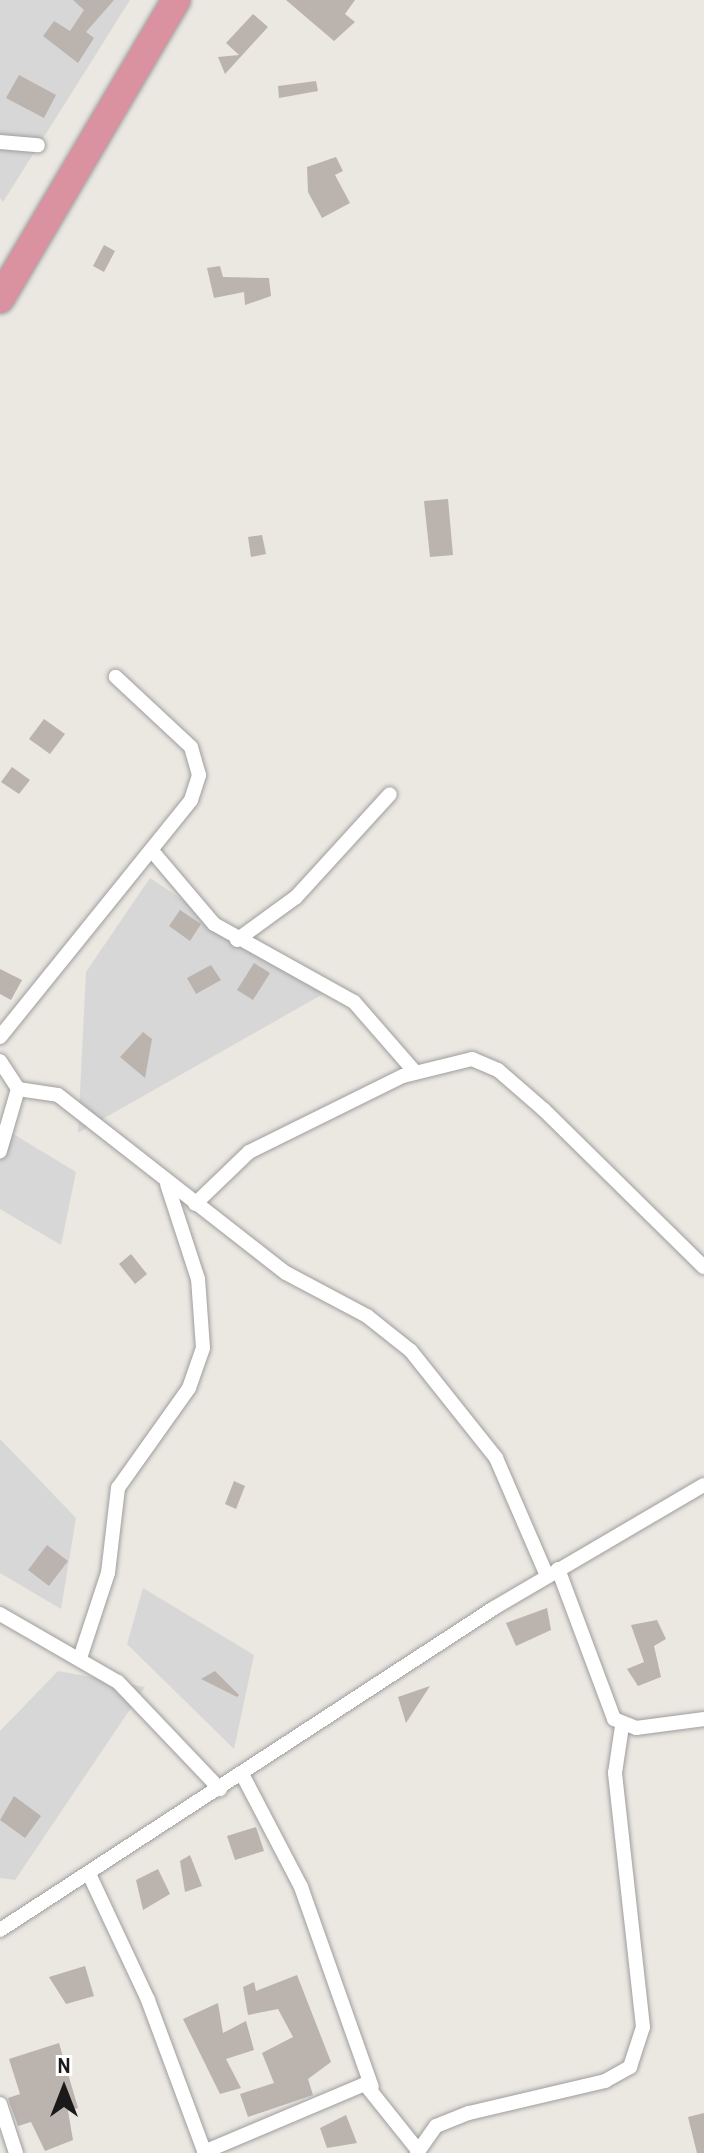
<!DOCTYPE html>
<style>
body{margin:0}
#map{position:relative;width:704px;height:2153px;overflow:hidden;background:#ebe7e1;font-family:"Archivo Narrow",sans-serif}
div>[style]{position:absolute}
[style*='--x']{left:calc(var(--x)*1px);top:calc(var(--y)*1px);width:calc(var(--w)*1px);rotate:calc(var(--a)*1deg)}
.residential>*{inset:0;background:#d8d7d7}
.building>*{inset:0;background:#bbb3ae}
.roads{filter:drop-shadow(0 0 2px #9e9e9e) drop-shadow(0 0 2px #9e9e9e)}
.street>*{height:14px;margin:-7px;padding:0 7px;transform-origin:7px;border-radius:7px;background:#fff}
.highway>*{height:28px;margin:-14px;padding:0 14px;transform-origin:14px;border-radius:14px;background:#da91a0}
span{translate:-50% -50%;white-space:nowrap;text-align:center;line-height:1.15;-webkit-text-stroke:7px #fff;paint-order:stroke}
.north{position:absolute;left:24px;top:2049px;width:80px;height:80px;-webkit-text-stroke:6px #fff;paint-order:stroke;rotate:0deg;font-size:22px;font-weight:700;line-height:32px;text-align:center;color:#1a1a1a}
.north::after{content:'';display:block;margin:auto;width:28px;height:36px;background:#1a1a1a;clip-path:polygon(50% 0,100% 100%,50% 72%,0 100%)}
</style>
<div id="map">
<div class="residential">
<div style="clip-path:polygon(0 0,130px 0,3px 202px,0 198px)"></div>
<div style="clip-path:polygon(150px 878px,323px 994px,78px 1133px,86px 972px)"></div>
<div style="clip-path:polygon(0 1126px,76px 1172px,61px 1245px,0 1209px)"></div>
<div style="clip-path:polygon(0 1439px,76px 1518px,61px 1609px,0 1573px)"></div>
<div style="clip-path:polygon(143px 1588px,254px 1655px,234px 1749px,127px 1644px)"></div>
<div style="clip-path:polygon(58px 1671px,145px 1687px,15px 1880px,0 1878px,0 1731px)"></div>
</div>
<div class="building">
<div style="clip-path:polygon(73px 0,114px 0,86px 32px,94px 38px,78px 63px,43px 36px,54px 21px,70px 31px,84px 10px)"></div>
<div style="clip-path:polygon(286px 0,355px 0,345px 14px,355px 22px,334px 41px)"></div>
<div style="clip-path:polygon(253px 14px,268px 27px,225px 74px,218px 57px,239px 55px,226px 43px)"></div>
<div style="clip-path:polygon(19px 75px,56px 95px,44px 118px,6px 98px)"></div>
<div style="clip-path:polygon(316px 81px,318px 91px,279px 98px,278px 86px)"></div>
<div style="clip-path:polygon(336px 157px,343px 171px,335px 175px,350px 203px,322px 218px,308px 192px,307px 167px)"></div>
<div style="clip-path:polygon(104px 245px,115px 251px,104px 272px,93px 266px)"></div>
<div style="clip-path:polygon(220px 266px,223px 277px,269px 278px,271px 296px,245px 305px,244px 292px,214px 298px,207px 268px)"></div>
<div style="clip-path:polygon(448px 499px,453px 555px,430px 557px,424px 501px)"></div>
<div style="clip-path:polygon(262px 535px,266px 554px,251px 557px,248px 537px)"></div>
<div style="clip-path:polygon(44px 719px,65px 734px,50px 754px,29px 739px)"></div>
<div style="clip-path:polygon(12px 767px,30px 780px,19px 794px,1px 782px)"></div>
<div style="clip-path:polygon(180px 910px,201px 924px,190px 941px,169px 926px)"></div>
<div style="clip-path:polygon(254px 963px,270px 973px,253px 1000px,237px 990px)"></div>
<div style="clip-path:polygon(211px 965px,221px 980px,196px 994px,187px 978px)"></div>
<div style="clip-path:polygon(0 969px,22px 980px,11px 1000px,0 994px)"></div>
<div style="clip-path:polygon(143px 1032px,152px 1039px,145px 1078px,120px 1057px)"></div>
<div style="clip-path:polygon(131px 1254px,147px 1274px,135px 1284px,119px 1264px)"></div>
<div style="clip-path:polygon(234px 1481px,245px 1486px,236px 1509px,225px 1504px)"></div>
<div style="clip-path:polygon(47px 1545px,68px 1561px,49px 1586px,28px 1570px)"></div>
<div style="clip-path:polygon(547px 1608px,551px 1630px,516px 1646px,506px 1623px)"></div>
<div style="clip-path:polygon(657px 1620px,666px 1639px,654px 1646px,661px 1677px,638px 1686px,627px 1669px,644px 1662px,631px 1625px)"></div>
<div style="clip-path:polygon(215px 1671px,239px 1695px,237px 1697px,201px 1679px)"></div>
<div style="clip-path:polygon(430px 1686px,406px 1723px,398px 1697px)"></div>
<div style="clip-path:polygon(14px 1796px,41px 1816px,25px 1838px,0 1820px)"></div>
<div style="clip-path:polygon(256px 1827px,264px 1851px,235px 1860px,227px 1836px)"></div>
<div style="clip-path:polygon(190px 1855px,202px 1886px,185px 1892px,180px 1861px)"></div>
<div style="clip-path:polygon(158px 1869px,170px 1894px,143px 1910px,136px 1880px)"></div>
<div style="clip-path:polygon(85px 1966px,94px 1996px,66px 2004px,49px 1977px)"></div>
<div style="clip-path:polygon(297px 1975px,331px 2062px,308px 2079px,313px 2095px,248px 2117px,240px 2094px,274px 2083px,262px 2053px,293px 2037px,278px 2009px,248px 2015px,243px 1987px,254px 1982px,256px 1991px)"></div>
<div style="clip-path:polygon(218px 2003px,223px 2033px,246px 2021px,254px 2050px,226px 2059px,241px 2088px,220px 2094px,183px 2019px)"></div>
<div style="clip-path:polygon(59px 2043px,78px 2108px,68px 2111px,73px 2140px,45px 2151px,31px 2122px,18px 2126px,8px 2098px,20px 2094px,9px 2059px)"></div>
<div style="clip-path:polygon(704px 2113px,704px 2153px,697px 2153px,688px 2117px)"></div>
<div style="clip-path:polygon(346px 2115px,357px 2143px,327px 2148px,320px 2128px)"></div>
</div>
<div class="roads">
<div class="street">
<div style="--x:0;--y:142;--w:38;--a:5"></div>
<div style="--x:153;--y:852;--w:94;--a:49.7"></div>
<div style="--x:214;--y:924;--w:160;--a:29.1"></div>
<div style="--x:354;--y:1002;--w:93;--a:48.9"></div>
<div style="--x:237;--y:940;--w:73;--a:-36.1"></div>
<div style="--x:296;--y:897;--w:139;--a:-47.6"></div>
<div style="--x:0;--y:1037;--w:304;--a:-51.1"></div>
<div style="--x:191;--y:800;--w:26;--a:-72"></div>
<div style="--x:199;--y:775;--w:29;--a:-106"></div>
<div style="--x:191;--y:747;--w:103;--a:-137"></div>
<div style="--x:0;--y:1061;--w:33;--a:57"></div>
<div style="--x:18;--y:1089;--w:65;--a:106.2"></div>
<div style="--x:18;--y:1089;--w:40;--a:8.5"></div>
<div style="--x:58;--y:1095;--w:289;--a:38"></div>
<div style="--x:286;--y:1273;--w:92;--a:28"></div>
<div style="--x:367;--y:1316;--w:56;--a:38.5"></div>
<div style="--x:411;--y:1351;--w:137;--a:51.5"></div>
<div style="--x:496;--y:1458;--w:129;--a:66.6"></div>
<div style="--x:195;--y:1204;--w:75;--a:-43.9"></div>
<div style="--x:249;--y:1152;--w:172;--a:-26.3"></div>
<div style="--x:403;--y:1076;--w:71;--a:-13.8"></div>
<div style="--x:472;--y:1059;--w:28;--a:23"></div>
<div style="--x:498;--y:1070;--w:61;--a:41"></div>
<div style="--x:544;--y:1110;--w:224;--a:44.5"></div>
<div style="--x:558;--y:1569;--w:160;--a:69.5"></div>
<div style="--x:614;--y:1719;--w:24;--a:22"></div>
<div style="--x:636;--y:1728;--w:69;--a:-7.5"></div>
<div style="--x:0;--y:1614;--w:136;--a:30"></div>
<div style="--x:118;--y:1682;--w:148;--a:46.4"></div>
<div style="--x:81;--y:1655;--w:86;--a:-71.8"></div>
<div style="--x:108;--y:1573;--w:86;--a:-83.3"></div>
<div style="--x:118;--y:1488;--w:123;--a:-54.6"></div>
<div style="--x:189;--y:1388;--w:42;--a:-70.7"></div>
<div style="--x:203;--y:1348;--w:69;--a:-94.1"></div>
<div style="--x:198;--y:1279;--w:100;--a:-108.1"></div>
<div style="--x:242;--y:1774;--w:127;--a:62.4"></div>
<div style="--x:301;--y:1887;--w:212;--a:70.5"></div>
<div style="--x:90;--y:1876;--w:137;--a:64.9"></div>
<div style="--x:148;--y:2000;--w:163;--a:69.6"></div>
<div style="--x:0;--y:1930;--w:590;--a:-33.1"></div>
<div style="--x:494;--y:1608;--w:243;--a:-30.4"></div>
<div style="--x:0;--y:2104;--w:52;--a:71.9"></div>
<div style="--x:204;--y:2152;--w:175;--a:-22.9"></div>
<div style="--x:365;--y:2084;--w:83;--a:51.3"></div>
<div style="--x:417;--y:2153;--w:33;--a:-55"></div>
<div style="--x:436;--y:2126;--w:35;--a:-22"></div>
<div style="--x:469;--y:2113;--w:140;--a:-13.2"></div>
<div style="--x:605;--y:2081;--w:29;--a:-29"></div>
<div style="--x:630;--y:2067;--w:42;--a:-72"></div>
<div style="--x:643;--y:2027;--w:256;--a:-96.3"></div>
<div style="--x:615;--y:1773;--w:48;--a:-81.5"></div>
</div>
<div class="highway">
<div style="--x:0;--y:299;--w:347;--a:-59.5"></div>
</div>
</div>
<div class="north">N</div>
</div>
